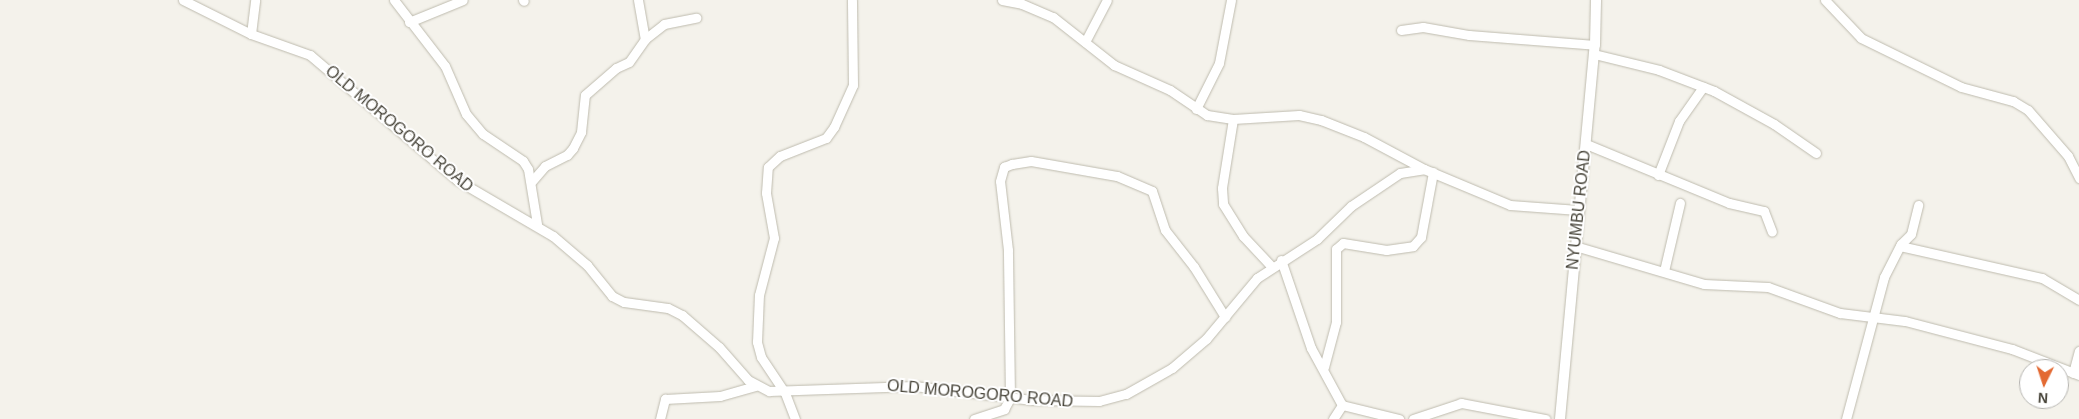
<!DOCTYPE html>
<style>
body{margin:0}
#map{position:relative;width:2079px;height:419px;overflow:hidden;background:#f4f2eb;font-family:Arial,sans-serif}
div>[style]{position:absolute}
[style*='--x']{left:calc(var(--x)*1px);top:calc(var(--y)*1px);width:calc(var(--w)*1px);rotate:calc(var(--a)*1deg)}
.roads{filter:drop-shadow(0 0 1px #bebbae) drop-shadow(0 0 1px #bebbae)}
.minor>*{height:9px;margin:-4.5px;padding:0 4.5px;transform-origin:4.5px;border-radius:4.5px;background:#fff}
.tertiary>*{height:10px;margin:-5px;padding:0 5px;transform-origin:5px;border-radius:5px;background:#fff}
span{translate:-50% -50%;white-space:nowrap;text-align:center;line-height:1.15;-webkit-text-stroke:4px #fff;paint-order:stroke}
.street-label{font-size:16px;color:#474439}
.north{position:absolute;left:2019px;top:359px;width:50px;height:50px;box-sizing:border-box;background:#fff;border:1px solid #b5b4b0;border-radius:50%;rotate:184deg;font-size:14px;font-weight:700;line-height:20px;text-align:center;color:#474439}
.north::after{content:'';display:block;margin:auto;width:18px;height:22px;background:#e36a33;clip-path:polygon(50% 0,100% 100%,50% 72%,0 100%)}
</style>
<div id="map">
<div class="roads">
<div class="minor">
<div style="--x:183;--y:0;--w:76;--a:26.6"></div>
<div style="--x:251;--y:34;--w:63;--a:19.6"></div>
<div style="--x:310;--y:55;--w:193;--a:40.4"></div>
<div style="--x:457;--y:180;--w:111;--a:30.3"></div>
<div style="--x:553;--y:236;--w:45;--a:40.5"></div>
<div style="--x:587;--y:265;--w:40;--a:51"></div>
<div style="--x:612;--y:296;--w:13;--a:27"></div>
<div style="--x:624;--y:302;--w:44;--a:7.8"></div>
<div style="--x:668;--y:308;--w:16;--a:27"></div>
<div style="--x:682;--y:315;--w:49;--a:40.9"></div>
<div style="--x:719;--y:347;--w:44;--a:48.7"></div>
<div style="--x:748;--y:380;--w:24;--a:28"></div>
<div style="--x:769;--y:391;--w:145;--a:-2"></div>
<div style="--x:914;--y:386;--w:119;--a:6.8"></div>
<div style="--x:1032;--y:400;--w:67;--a:0.9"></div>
<div style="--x:1099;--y:401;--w:28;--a:-15"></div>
<div style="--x:1126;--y:394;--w:53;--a:-29.5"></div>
<div style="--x:1172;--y:368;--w:45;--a:-40.5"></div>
<div style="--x:1206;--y:339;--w:80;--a:-50.1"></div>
<div style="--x:1257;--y:278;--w:72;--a:-33"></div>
<div style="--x:1317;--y:239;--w:47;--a:-44.1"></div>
<div style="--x:1351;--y:206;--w:59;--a:-34"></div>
<div style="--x:1400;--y:173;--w:24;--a:-9"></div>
<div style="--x:1424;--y:169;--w:93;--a:22.7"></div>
<div style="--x:1510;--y:205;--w:68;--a:4.2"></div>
<div style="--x:394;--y:0;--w:83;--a:52.3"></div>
<div style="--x:445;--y:66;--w:52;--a:66.4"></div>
<div style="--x:466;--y:114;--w:26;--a:50"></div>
<div style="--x:483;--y:134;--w:48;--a:34"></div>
<div style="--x:523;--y:161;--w:9;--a:58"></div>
<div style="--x:528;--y:169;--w:56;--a:80.7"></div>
<div style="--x:523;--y:0;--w:1;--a:45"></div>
<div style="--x:638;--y:0;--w:40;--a:80"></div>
<div style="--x:1002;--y:0;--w:20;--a:11"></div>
<div style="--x:1022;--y:4;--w:34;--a:23"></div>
<div style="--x:1053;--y:17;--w:78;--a:38.2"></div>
<div style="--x:1114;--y:65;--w:61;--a:24.1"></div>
<div style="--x:1170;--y:90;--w:45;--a:34"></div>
<div style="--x:1207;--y:115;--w:26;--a:9"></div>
<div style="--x:1233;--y:119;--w:66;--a:-3.5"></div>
<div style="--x:1299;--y:115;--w:23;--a:13"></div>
<div style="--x:1321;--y:120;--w:46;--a:21.6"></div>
<div style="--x:1364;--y:137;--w:68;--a:28.1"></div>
<div style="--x:1825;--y:0;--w:52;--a:46.5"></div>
<div style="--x:1861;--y:38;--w:111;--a:26.1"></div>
<div style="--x:1961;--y:87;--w:54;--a:15.1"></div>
<div style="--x:2013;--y:101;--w:17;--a:31"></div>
<div style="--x:2028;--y:110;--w:61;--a:49"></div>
<div style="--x:2068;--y:156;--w:25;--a:63"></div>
<div style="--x:409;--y:22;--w:58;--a:-22.2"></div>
<div style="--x:1401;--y:30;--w:22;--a:-8"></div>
<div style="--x:1423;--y:27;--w:47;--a:9.9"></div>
<div style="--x:1469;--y:35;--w:126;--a:4.5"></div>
<div style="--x:251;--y:34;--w:34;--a:-83"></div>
<div style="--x:1085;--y:42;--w:47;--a:-62.4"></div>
<div style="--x:1594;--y:54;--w:67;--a:13.8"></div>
<div style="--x:1659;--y:70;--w:59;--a:20.9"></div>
<div style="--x:1714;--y:91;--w:68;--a:28.8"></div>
<div style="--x:1774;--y:124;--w:51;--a:34.6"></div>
<div style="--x:1196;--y:109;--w:51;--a:-63.4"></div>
<div style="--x:1219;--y:63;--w:64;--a:-79.2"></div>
<div style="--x:1233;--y:119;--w:70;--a:99.1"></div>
<div style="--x:1222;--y:188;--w:16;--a:86"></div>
<div style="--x:1223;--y:204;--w:38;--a:58"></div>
<div style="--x:1243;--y:236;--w:42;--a:46.9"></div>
<div style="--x:1586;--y:144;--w:155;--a:22.4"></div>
<div style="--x:1729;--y:203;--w:36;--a:13"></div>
<div style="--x:1764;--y:211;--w:22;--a:69"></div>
<div style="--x:1658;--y:175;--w:58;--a:-68.7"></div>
<div style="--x:1679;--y:121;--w:42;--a:-54.8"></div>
<div style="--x:532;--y:181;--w:20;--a:-49"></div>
<div style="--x:545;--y:166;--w:25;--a:-27"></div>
<div style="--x:567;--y:155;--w:9;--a:-49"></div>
<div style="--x:573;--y:148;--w:18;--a:-63"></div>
<div style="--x:581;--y:132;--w:37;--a:-84"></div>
<div style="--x:585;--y:95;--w:41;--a:-41.1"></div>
<div style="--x:616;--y:68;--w:14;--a:-25"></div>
<div style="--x:629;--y:62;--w:28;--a:-55"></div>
<div style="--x:645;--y:39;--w:24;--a:-38"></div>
<div style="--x:664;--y:24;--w:33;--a:-11"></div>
<div style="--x:1575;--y:246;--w:134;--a:16.4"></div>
<div style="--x:1704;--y:284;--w:64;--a:2.7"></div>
<div style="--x:1768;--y:287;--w:77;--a:19.9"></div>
<div style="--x:1840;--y:313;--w:65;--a:7"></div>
<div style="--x:1905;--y:321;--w:111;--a:14.7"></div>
<div style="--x:2012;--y:349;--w:72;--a:21.2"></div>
<div style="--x:1900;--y:246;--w:146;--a:12.7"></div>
<div style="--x:2042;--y:278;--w:43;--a:30.7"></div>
<div style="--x:1281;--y:260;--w:93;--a:71.2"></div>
<div style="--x:1311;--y:348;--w:65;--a:61.5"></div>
<div style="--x:1342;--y:405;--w:59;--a:13.8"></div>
<div style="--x:1664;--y:271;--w:70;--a:-76.8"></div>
<div style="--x:1324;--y:367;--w:47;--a:-75.1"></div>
<div style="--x:1336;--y:322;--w:73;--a:-90"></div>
<div style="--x:1336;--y:249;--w:9;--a:-41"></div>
<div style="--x:1343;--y:243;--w:44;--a:9.2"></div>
<div style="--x:1386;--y:250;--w:27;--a:-8"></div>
<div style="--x:1413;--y:246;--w:12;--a:-48"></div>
<div style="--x:1421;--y:237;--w:66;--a:-79.5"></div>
<div style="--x:2073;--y:373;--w:23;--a:-75"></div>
<div style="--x:660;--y:419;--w:21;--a:-76"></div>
<div style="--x:665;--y:399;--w:55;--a:-3.1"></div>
<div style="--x:720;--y:396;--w:37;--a:-16"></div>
<div style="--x:795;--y:419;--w:28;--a:-111"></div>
<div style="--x:785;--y:393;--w:43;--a:-123.7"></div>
<div style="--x:761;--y:357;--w:16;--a:-105"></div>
<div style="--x:757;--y:342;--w:47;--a:-87.6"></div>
<div style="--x:759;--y:295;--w:59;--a:-75.3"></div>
<div style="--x:774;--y:238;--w:46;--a:-100.1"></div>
<div style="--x:766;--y:193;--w:26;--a:-86"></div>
<div style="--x:768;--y:167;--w:16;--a:-43"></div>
<div style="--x:780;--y:156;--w:49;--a:-21.4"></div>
<div style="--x:826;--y:138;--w:14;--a:-54"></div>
<div style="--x:834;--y:127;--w:46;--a:-65.7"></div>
<div style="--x:853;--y:85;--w:85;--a:-90.7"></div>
<div style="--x:974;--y:419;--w:32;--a:-18"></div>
<div style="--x:1004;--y:409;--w:13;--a:-61"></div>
<div style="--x:1010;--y:398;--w:148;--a:-90.8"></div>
<div style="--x:1008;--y:250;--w:69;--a:-96.6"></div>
<div style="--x:1000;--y:181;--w:15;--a:-74"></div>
<div style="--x:1004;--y:167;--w:9;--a:-21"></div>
<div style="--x:1012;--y:164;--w:19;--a:-9"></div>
<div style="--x:1031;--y:161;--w:87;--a:9.9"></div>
<div style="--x:1117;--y:176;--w:38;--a:23"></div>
<div style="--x:1152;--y:191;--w:41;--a:71.6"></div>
<div style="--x:1165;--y:230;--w:47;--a:51.9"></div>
<div style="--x:1194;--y:267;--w:59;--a:58.2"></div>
<div style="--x:1333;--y:419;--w:17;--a:-57"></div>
<div style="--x:1413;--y:419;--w:51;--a:-18.4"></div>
<div style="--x:1461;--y:403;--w:86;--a:10.7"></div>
<div style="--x:1846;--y:419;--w:147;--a:-75"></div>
<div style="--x:1884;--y:277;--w:37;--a:-63"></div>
<div style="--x:1901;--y:244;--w:14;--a:-45"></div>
<div style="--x:1911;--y:234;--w:30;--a:-76"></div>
</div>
<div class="tertiary">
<div style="--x:1560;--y:419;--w:376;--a:-84.7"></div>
<div style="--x:1595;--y:45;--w:45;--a:-88.7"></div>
</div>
</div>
<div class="street-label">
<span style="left:399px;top:129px;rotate:40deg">OLD MOROGORO ROAD</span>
<span style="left:1579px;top:210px;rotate:-84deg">NYUMBU ROAD</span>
<span style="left:980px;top:394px;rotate:5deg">OLD MOROGORO ROAD</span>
</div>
<div class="north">N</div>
</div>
